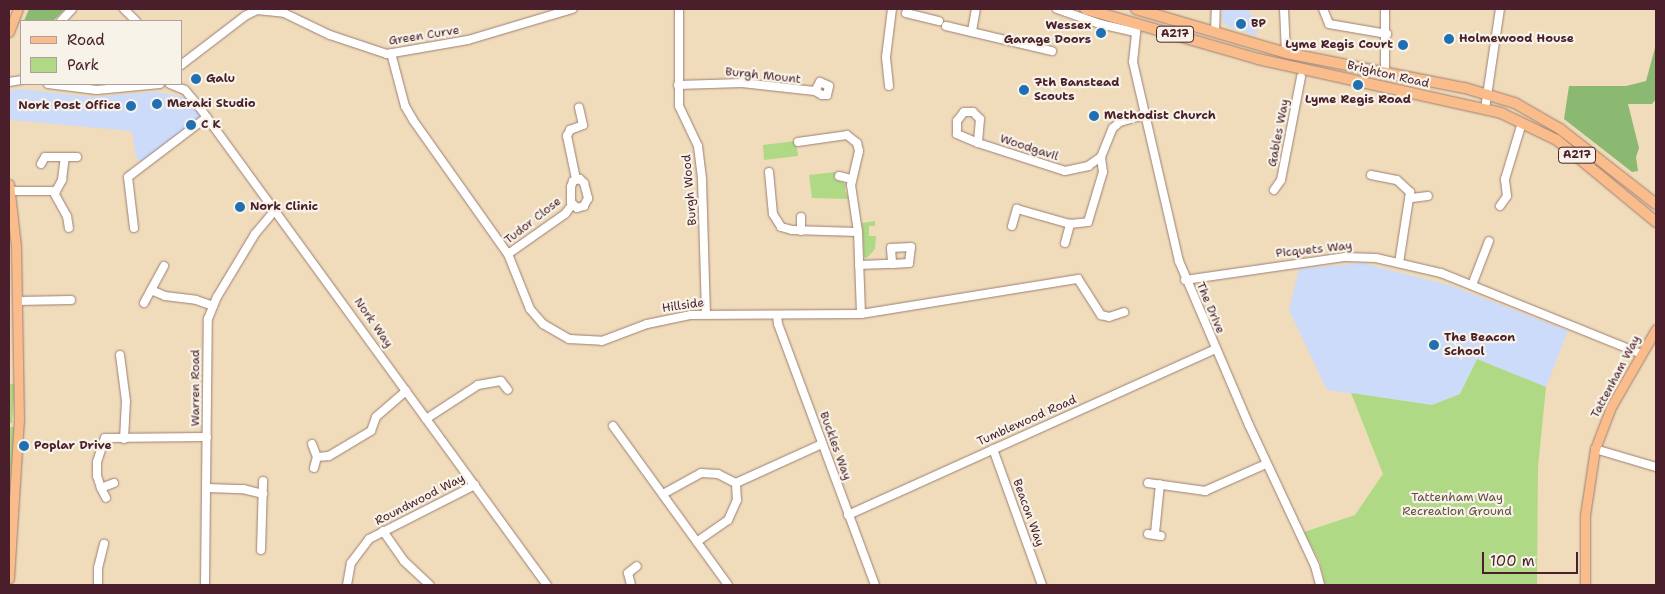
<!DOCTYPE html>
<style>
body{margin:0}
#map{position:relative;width:1665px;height:594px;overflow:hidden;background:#f0dcbb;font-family:"Shantell Sans",sans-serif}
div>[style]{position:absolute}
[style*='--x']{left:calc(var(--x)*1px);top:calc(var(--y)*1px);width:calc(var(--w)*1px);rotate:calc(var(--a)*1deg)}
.built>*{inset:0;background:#ccdbfa}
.green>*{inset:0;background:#afd984}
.forest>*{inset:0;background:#8bb972}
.roads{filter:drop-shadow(0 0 1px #9d7e73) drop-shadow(0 0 1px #9d7e73)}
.minor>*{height:8px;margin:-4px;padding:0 4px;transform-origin:4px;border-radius:4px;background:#fff}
.major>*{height:9px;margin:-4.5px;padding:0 4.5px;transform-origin:4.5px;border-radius:4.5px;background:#f9bc8a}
.highway>*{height:10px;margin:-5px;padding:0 5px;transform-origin:5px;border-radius:5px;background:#f9bc8a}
.dots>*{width:14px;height:14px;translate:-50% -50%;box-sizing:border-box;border:2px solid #f7f3e8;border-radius:50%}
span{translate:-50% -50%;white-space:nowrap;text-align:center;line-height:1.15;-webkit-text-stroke:4.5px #f7f3e8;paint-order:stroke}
.shield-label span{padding:1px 4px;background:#f7f3e8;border:1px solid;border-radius:4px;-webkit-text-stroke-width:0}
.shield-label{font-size:11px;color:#4a1f2b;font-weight:700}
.poi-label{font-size:12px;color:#4a1f2b;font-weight:700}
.left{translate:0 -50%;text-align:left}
.right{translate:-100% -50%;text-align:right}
.street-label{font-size:12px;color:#4a1f2b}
.park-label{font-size:12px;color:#634e41}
.frame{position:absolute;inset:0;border:10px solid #4a1f2b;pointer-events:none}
.legend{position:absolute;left:20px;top:20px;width:162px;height:65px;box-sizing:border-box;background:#f7f3e8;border:1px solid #b29e9c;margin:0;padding:6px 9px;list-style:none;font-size:15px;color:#4a1f2b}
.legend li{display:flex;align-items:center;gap:10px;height:25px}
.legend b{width:25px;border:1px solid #b29e9c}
.scale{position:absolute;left:1482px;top:552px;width:96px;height:22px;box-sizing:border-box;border:2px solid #4a1f2b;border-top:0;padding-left:6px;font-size:15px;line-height:18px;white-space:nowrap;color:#4a1f2b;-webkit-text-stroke:4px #f7f3e8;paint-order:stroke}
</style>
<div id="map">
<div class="built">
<div style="clip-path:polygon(1222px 9px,1249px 9px,1250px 15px,1256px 15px,1257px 36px,1229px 27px,1222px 21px)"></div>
<div style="clip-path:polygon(20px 89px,92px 97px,155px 92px,186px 97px,203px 117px,144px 164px,136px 157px,132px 131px,9px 120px,9px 91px)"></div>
<div style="clip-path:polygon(1362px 263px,1452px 286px,1568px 331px,1546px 387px,1477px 359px,1460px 394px,1432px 405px,1327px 390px,1289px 310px,1299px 269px)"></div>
</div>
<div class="green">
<div style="clip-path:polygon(796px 141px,798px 156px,764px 160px,763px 145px)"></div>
<div style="clip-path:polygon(835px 172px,834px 179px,846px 184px,845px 191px,849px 199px,812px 198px,809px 175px)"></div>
<div style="clip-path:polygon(875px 221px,875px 226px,869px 226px,869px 236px,876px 236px,875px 249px,867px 258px,864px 257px,862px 223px)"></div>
<div style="clip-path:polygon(1477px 359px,1546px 387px,1538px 467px,1537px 585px,1325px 585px,1320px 562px,1304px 532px,1355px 515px,1383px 474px,1351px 393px,1432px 405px,1460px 394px)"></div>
<div style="clip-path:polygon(9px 384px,15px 384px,12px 423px,9px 423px)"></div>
<div style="clip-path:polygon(9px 427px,15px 427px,9px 542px)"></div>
</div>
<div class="forest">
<div style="clip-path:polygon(29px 9px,65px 9px,53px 21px,24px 21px)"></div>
<div style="clip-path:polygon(1656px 44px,1656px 99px,1652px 104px,1628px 104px,1639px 148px,1636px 157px,1638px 171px,1632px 172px,1564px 119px,1569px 86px,1626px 86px,1646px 81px)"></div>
</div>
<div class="roads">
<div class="minor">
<div style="--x:124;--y:9;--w:17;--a:45"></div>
<div style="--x:679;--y:9;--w:97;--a:90"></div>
<div style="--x:679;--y:106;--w:44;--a:64.6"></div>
<div style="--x:698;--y:146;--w:34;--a:83"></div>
<div style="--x:702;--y:180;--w:134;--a:88.3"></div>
<div style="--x:1057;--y:9;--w:46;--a:19.2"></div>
<div style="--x:1100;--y:24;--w:36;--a:13"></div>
<div style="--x:1284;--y:9;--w:44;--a:87.4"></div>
<div style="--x:1323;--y:9;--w:16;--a:68"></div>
<div style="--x:1329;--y:24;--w:59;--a:9.8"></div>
<div style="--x:906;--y:13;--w:34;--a:14"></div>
<div style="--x:61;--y:21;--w:16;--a:-47"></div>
<div style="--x:1137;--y:24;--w:38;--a:96"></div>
<div style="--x:1133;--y:62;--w:204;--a:77"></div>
<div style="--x:1179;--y:261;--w:178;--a:66.9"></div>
<div style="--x:1249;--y:425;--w:156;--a:64.9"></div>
<div style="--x:1315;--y:566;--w:20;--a:75"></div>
<div style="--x:946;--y:26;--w:109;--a:13.3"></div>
<div style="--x:972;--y:31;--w:22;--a:-80"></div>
<div style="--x:1215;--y:32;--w:23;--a:-88"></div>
<div style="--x:391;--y:53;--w:55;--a:75.2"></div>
<div style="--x:405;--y:106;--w:16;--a:60"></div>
<div style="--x:413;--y:120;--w:164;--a:54.7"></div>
<div style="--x:508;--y:254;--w:59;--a:68.2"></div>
<div style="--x:530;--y:309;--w:20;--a:49"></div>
<div style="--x:543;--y:324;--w:30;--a:30"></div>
<div style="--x:569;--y:339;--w:33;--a:3"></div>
<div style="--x:602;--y:341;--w:48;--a:-20.7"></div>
<div style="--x:647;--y:324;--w:45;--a:-11.6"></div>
<div style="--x:691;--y:315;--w:170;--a:-0.3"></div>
<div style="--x:861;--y:314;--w:220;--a:-9.2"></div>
<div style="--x:1078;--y:279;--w:43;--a:57.4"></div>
<div style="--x:1101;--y:315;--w:8;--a:14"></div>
<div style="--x:1109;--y:317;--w:16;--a:-18"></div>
<div style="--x:181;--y:65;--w:81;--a:-37.4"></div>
<div style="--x:245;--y:16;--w:13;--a:-27"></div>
<div style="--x:257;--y:10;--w:27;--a:6"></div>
<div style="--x:284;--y:13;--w:51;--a:25.6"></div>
<div style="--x:330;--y:35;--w:60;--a:18.4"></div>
<div style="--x:387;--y:54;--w:82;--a:-9.8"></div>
<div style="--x:468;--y:40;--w:109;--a:-16.6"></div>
<div style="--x:1385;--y:73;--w:64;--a:-90"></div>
<div style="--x:9;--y:82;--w:12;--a:-9"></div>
<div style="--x:48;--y:84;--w:49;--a:7"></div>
<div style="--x:97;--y:90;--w:63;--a:-5.4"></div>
<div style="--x:170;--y:84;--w:16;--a:22"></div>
<div style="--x:185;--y:90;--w:23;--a:50"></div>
<div style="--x:200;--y:108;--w:590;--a:53.97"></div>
<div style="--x:678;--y:85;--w:64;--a:-1.8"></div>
<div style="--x:742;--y:83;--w:73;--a:6.3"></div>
<div style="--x:815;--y:91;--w:8;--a:30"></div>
<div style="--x:822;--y:95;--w:5;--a:0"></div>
<div style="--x:827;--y:95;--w:9;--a:-77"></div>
<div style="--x:829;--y:86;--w:10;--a:-156"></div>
<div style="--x:820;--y:82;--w:10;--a:119"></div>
<div style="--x:889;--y:86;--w:29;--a:-96"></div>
<div style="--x:886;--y:57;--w:48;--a:-82.9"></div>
<div style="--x:1485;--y:109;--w:101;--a:-81.5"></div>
<div style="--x:964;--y:112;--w:9;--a:0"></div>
<div style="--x:973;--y:112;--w:10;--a:45"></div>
<div style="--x:980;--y:119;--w:24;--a:95"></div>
<div style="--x:978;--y:143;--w:23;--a:-157"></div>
<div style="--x:957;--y:134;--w:13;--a:-90"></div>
<div style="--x:957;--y:121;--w:11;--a:-52"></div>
<div style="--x:798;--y:142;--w:49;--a:-8.1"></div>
<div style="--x:847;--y:135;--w:13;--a:39"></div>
<div style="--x:857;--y:143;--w:8;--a:76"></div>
<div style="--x:859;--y:151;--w:35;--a:103"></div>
<div style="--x:851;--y:185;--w:48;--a:81.5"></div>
<div style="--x:858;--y:232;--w:82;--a:87.9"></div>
<div style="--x:978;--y:143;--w:91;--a:17.8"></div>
<div style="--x:1065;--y:171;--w:24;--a:-12"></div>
<div style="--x:1088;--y:166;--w:16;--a:-35"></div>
<div style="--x:41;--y:164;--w:8;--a:-60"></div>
<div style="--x:45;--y:157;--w:32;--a:0"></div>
<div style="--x:769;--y:172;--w:42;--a:84.6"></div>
<div style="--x:773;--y:214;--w:15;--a:58"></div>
<div style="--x:781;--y:227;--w:11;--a:15"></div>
<div style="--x:792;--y:230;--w:66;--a:1.7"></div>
<div style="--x:1371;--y:175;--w:26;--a:11"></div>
<div style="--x:1397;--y:180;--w:18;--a:43"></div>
<div style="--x:1410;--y:192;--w:72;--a:98.8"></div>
<div style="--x:839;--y:176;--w:12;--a:14"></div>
<div style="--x:576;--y:179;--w:44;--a:-101.8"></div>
<div style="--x:567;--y:136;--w:7;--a:-63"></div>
<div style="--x:570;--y:130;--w:14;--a:-21"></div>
<div style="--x:583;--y:125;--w:18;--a:-103"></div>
<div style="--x:580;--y:179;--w:6;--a:45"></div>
<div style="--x:584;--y:183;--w:16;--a:75"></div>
<div style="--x:588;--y:198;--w:9;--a:117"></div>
<div style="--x:584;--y:206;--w:7;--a:164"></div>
<div style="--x:577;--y:208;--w:8;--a:-135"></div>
<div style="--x:571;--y:202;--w:15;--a:-90"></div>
<div style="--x:571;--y:187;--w:6;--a:-72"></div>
<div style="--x:573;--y:181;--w:7;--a:-16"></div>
<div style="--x:1274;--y:190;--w:12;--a:-55"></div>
<div style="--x:1281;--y:180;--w:105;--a:-79"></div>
<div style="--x:10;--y:191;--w:46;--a:0"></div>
<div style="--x:56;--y:191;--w:13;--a:-61"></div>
<div style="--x:62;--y:180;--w:23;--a:-83"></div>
<div style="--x:53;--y:191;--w:29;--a:61"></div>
<div style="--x:67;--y:216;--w:12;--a:81"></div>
<div style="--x:1412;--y:198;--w:16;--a:-7"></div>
<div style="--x:1500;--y:206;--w:12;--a:-55"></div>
<div style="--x:1507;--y:196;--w:17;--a:-97"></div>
<div style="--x:1505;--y:179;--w:55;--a:-73.2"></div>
<div style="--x:801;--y:217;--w:14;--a:90"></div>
<div style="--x:1012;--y:226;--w:18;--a:-74"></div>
<div style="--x:1017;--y:209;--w:55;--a:15.8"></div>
<div style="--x:1070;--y:224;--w:18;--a:-6"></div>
<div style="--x:1088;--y:222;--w:52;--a:-73.3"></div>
<div style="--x:1103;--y:172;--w:15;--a:-98"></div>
<div style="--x:1101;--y:157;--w:31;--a:-68"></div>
<div style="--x:1113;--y:128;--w:9;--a:-41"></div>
<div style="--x:1120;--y:122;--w:25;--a:-16"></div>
<div style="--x:134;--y:228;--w:51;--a:-96.7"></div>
<div style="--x:128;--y:177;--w:99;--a:-37.2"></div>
<div style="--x:1065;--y:243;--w:20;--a:-75"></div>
<div style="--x:508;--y:254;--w:70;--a:-35.1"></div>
<div style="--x:565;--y:214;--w:11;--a:-52"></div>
<div style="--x:859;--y:265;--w:33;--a:-2"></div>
<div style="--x:892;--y:264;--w:17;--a:-3"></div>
<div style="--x:909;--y:263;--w:16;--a:-83"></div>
<div style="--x:911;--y:247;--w:20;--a:177"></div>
<div style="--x:891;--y:248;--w:16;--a:86"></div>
<div style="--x:1185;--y:280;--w:162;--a:-8.2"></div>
<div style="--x:1345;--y:257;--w:31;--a:2"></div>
<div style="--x:1376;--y:258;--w:67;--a:13"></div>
<div style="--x:1441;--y:273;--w:216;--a:22"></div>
<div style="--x:1472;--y:285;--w:47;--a:-68.9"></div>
<div style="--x:151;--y:290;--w:15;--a:23"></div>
<div style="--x:165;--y:296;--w:31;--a:7"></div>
<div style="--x:196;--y:300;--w:18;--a:19"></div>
<div style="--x:17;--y:301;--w:54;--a:-1.1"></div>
<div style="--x:144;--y:303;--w:42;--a:-61.6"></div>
<div style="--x:777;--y:315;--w:9;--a:84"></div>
<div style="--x:778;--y:324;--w:278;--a:69.6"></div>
<div style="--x:120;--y:355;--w:46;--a:82.6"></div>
<div style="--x:126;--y:401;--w:38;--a:93"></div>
<div style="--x:426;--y:419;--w:62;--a:-33.2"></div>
<div style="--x:478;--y:385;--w:23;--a:-10"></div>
<div style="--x:501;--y:381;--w:11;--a:52"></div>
<div style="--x:613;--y:426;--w:196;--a:54.1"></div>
<div style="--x:312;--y:444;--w:14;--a:69"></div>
<div style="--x:993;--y:449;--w:145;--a:70.2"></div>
<div style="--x:1595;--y:449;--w:64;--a:16.4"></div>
<div style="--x:314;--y:468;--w:11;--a:-75"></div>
<div style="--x:317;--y:457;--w:12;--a:-5"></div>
<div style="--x:329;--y:456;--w:49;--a:-30.8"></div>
<div style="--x:371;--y:431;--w:15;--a:-70"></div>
<div style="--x:376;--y:417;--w:40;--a:-41"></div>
<div style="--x:114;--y:483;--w:14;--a:159"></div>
<div style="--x:101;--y:488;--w:13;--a:-108"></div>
<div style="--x:97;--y:476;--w:14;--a:-90"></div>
<div style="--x:97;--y:462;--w:25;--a:-72"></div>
<div style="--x:105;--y:438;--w:102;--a:-0.6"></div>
<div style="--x:736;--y:483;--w:94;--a:-24.4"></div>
<div style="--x:1148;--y:483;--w:58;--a:8"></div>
<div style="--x:1205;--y:491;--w:67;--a:-23.9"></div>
<div style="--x:101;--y:488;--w:11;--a:63"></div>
<div style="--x:207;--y:488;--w:36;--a:2"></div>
<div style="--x:243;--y:489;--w:21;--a:14"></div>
<div style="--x:663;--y:494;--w:43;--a:-28.9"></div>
<div style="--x:701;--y:473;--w:17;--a:3"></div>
<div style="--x:718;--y:474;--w:20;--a:27"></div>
<div style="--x:736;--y:483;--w:17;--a:87"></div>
<div style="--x:737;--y:500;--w:22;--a:114"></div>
<div style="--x:728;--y:520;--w:38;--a:145"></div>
<div style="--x:848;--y:515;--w:403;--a:-24.3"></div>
<div style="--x:383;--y:531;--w:37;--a:55"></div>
<div style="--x:404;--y:561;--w:35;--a:43"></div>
<div style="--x:1155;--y:533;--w:49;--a:-84.2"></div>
<div style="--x:1148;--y:534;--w:13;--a:9"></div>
<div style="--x:261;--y:550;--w:69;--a:-88.3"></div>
<div style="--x:98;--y:585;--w:17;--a:-90"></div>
<div style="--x:98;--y:568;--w:25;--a:-76"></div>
<div style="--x:205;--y:585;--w:266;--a:-89.4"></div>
<div style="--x:208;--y:319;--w:24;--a:-68"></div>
<div style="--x:217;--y:297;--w:74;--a:-58.9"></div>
<div style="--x:255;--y:234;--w:31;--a:-50"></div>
<div style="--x:347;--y:585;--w:22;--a:-80"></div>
<div style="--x:351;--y:563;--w:30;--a:-53"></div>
<div style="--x:369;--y:539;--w:119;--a:-27"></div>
<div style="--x:631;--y:585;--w:12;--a:-104"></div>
<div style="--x:628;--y:573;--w:11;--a:-38"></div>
</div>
<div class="major">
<div style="--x:9;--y:32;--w:25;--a:-69"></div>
<div style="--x:9;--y:184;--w:62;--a:83.6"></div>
<div style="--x:16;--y:246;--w:173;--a:89"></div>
<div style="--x:19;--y:419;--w:160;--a:93.6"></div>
<div style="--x:1585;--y:585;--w:70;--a:-90"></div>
<div style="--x:1585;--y:515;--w:67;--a:-81.4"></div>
<div style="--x:1595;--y:449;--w:45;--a:-69.1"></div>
<div style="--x:1611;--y:407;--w:90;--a:-60"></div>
</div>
<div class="highway">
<div style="--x:1085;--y:9;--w:180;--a:16.1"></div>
<div style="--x:1258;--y:59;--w:249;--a:12.5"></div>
<div style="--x:1501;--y:113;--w:62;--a:25.7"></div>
<div style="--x:1557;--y:140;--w:129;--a:39.6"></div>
<div style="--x:1136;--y:9;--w:156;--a:16.3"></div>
<div style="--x:1286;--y:53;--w:182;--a:11.1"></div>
<div style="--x:1465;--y:88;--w:52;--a:16.7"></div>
<div style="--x:1515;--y:103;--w:52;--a:30"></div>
<div style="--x:1560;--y:129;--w:122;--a:38"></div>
</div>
</div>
<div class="dots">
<div style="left:1241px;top:24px;background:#1f6fb2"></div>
<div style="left:1101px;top:33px;background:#1f6fb2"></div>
<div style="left:1449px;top:39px;background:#1f6fb2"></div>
<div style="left:1403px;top:45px;background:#1f6fb2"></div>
<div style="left:196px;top:79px;background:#1f6fb2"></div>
<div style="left:1358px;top:85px;background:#1f6fb2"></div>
<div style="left:1024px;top:90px;background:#1f6fb2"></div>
<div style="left:157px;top:104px;background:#1f6fb2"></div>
<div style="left:131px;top:106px;background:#1f6fb2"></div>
<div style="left:1094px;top:116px;background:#1f6fb2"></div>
<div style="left:191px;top:125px;background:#1f6fb2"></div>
<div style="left:240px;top:207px;background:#1f6fb2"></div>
<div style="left:1434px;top:345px;background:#1f6fb2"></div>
<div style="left:24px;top:446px;background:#1f6fb2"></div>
</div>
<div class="shield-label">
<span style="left:1175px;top:34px">A217</span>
<span style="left:1577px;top:155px">A217</span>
</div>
<div class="poi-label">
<span class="left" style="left:1251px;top:24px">BP</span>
<span class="right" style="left:1091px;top:33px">Wessex<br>Garage Doors</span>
<span class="left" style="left:1459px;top:39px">Holmewood House</span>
<span class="right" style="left:1393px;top:45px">Lyme Regis Court</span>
<span class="left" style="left:206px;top:79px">Galu</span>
<span class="left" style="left:1034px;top:90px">7th Banstead<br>Scouts</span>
<span style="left:1358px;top:100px">Lyme Regis Road</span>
<span class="left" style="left:167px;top:104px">Meraki Studio</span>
<span class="right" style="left:121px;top:106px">Nork Post Office</span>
<span class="left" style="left:1104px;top:116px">Methodist Church</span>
<span class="left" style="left:201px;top:125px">C K</span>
<span class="left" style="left:250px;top:207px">Nork Clinic</span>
<span class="left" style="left:1444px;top:345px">The Beacon<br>School</span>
<span class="left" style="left:34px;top:446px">Poplar Drive</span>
</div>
<div class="street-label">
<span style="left:424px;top:36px;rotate:-9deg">Green Curve</span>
<span style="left:1388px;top:75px;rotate:13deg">Brighton Road</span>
<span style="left:763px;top:76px;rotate:6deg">Burgh Mount</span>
<span style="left:1279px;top:133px;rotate:-79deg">Gables Way</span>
<span style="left:1029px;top:148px;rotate:18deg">Woodgavil</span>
<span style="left:690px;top:190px;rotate:-95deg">Burgh Wood</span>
<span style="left:533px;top:221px;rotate:-38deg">Tudor Close</span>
<span style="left:1314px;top:250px;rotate:-6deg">Picquets Way</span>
<span style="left:683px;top:306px;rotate:-8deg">Hillside</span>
<span style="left:1210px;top:308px;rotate:67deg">The Drive</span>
<span style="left:373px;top:323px;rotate:55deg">Nork Way</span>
<span style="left:1616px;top:377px;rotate:-62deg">Tattenham Way</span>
<span style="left:196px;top:388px;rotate:-90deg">Warren Road</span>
<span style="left:1027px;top:421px;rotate:-24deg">Tumblewood Road</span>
<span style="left:835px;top:446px;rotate:70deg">Buckles Way</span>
<span style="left:420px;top:500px;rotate:-27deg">Roundwood Way</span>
<span style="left:1028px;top:513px;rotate:70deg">Beacon Way</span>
</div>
<div class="park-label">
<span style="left:1457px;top:505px">Tattenham Way<br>Recreation Ground</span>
</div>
<div class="frame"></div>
<ul class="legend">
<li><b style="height:6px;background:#f9bc8a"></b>Road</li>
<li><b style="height:14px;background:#afd984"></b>Park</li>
</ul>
<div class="scale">100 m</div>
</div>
